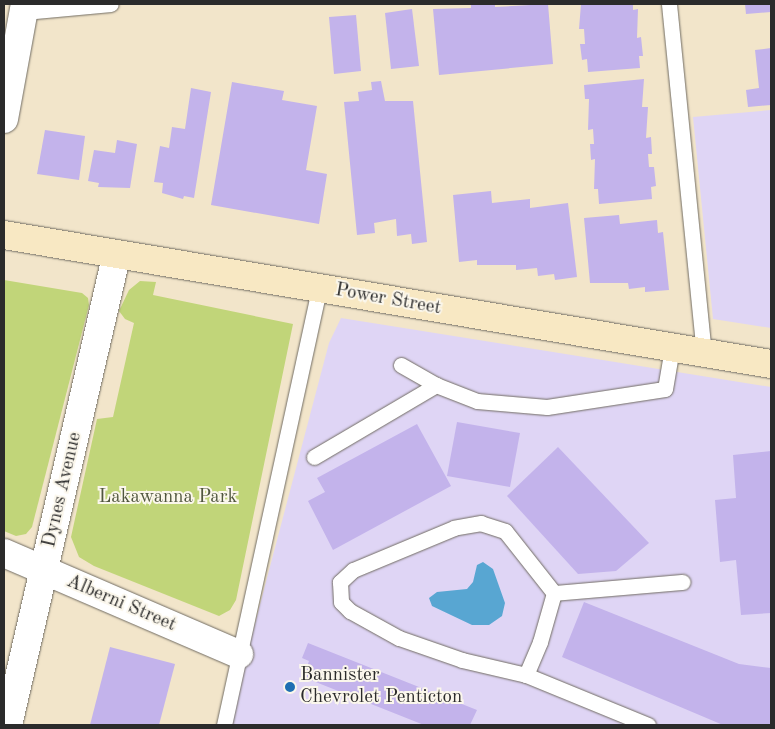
<!DOCTYPE html>
<style>
body{margin:0}
#map{position:relative;width:775px;height:729px;overflow:hidden;background:#f2e5ca;font-family:"Old Standard TT",serif}
div>[style]{position:absolute}
[style*='--x']{left:calc(var(--x)*1px);top:calc(var(--y)*1px);width:calc(var(--w)*1px);rotate:calc(var(--a)*1deg)}
.built>*{inset:0;background:#dfd5f5}
.green>*{inset:0;background:#c1d579}
.water>*{inset:0;background:#58a6d2}
.building>*{inset:0;background:#c3b3eb}
.roads{filter:drop-shadow(0 0 1px #716c63) drop-shadow(0 0 1px #716c63)}
.lane>*{height:15px;margin:-7.5px;padding:0 7.5px;transform-origin:7.5px;border-radius:7.5px;background:#fff}
.street>*{height:28px;margin:-14px;padding:0 14px;transform-origin:14px;border-radius:14px;background:#fff}
.secondary>*{height:28px;margin:-14px;padding:0 14px;transform-origin:14px;border-radius:14px;background:#f8e8c3}
.dots>*{width:14px;height:14px;translate:-50% -50%;box-sizing:border-box;border:2px solid #fbf7ec;border-radius:50%}
span{translate:-50% -50%;white-space:nowrap;text-align:center;line-height:1.15;-webkit-text-stroke:4px #fbf7ec;paint-order:stroke}
.street-label{font-size:19px;color:#2b2b2b}
.park-label{font-size:19px;color:#50563e}
.poi-label{font-size:19px;color:#2b2b2b}
.left{translate:0 -50%;text-align:left}
.frame{position:absolute;inset:0;border:5px solid #2b2b2b;pointer-events:none}
</style>
<div id="map">
<div class="built">
<div style="clip-path:polygon(771px 110px,771px 328px,713px 319px,693px 117px)"></div>
<div style="clip-path:polygon(341px 318px,771px 387px,771px 725px,232px 725px,248px 650px,329px 343px)"></div>
</div>
<div class="green">
<div style="clip-path:polygon(4px 280px,82px 293px,88px 298px,89px 305px,32px 527px,26px 534px,16px 536px,4px 531px)"></div>
<div style="clip-path:polygon(140px 281px,156px 282px,153px 295px,293px 324px,236px 600px,230px 610px,219px 616px,94px 566px,79px 557px,71px 537px,97px 419px,113px 417px,134px 323px,125px 319px,119px 311px,129px 290px)"></div>
</div>
<div class="water">
<div style="clip-path:polygon(483px 562px,493px 569px,505px 603px,502px 616px,489px 625px,472px 625px,432px 606px,429px 598px,437px 592px,467px 589px,473px 582px,477px 565px)"></div>
</div>
<div class="building">
<div style="clip-path:polygon(471px 4px,495px 4px,495px 7px,548px 4px,553px 64px,439px 75px,433px 9px,471px 8px)"></div>
<div style="clip-path:polygon(581px 4px,633px 4px,633px 10px,638px 9px,637px 38px,641px 37px,643px 56px,639px 56px,640px 68px,588px 72px,587px 59px,582px 60px,580px 44px,585px 44px,584px 29px,579px 29px)"></div>
<div style="clip-path:polygon(745px 4px,771px 4px,771px 12px,746px 14px)"></div>
<div style="clip-path:polygon(412px 9px,419px 66px,391px 69px,385px 13px)"></div>
<div style="clip-path:polygon(356px 15px,361px 71px,334px 74px,329px 17px)"></div>
<div style="clip-path:polygon(771px 48px,771px 105px,748px 107px,746px 90px,759px 88px,755px 50px)"></div>
<div style="clip-path:polygon(644px 79px,642px 107px,648px 107px,646px 138px,651px 137px,652px 154px,648px 154px,649px 167px,654px 167px,656px 186px,651px 187px,652px 199px,599px 204px,598px 189px,594px 189px,595px 159px,591px 160px,590px 144px,594px 144px,593px 129px,588px 130px,589px 99px,585px 99px,584px 85px)"></div>
<div style="clip-path:polygon(381px 81px,385px 101px,413px 101px,427px 242px,412px 244px,411px 234px,397px 236px,396px 219px,374px 223px,375px 233px,357px 235px,344px 102px,359px 101px,358px 92px,372px 90px,371px 82px)"></div>
<div style="clip-path:polygon(232px 82px,284px 91px,282px 100px,317px 106px,306px 170px,327px 174px,319px 224px,211px 205px)"></div>
<div style="clip-path:polygon(191px 88px,211px 92px,194px 198px,184px 196px,183px 199px,162px 193px,163px 183px,154px 182px,160px 146px,169px 148px,172px 127px,185px 129px)"></div>
<div style="clip-path:polygon(45px 130px,85px 136px,79px 180px,37px 174px)"></div>
<div style="clip-path:polygon(117px 140px,137px 144px,130px 188px,98px 187px,99px 183px,88px 181px,94px 150px,115px 153px)"></div>
<div style="clip-path:polygon(491px 191px,492px 203px,530px 199px,530px 208px,568px 203px,577px 277px,555px 280px,554px 274px,538px 276px,537px 268px,516px 270px,516px 265px,477px 265px,477px 260px,459px 262px,453px 195px)"></div>
<div style="clip-path:polygon(619px 215px,620px 224px,657px 220px,658px 233px,663px 232px,669px 290px,645px 292px,645px 287px,629px 289px,628px 283px,590px 283px,584px 218px)"></div>
<div style="clip-path:polygon(457px 422px,520px 433px,510px 487px,447px 476px)"></div>
<div style="clip-path:polygon(417px 424px,451px 486px,333px 550px,308px 501px,325px 492px,317px 478px)"></div>
<div style="clip-path:polygon(558px 447px,649px 543px,616px 571px,578px 574px,507px 496px)"></div>
<div style="clip-path:polygon(771px 451px,771px 613px,741px 615px,736px 560px,720px 562px,715px 500px,736px 498px,733px 455px)"></div>
<div style="clip-path:polygon(584px 602px,739px 664px,771px 668px,771px 725px,723px 725px,562px 657px)"></div>
<div style="clip-path:polygon(308px 643px,477px 710px,470px 725px,424px 725px,303px 677px,309px 661px,302px 658px)"></div>
<div style="clip-path:polygon(110px 647px,175px 664px,159px 725px,90px 725px)"></div>
</div>
<div class="roads">
<div class="lane">
<div style="--x:669;--y:4;--w:351;--a:84.3"></div>
<div style="--x:24;--y:12;--w:87;--a:-5.3"></div>
<div style="--x:401;--y:365;--w:40;--a:29.7"></div>
<div style="--x:436;--y:385;--w:44;--a:21.3"></div>
<div style="--x:477;--y:401;--w:70;--a:4.9"></div>
<div style="--x:547;--y:407;--w:119;--a:-8.7"></div>
<div style="--x:665;--y:389;--w:42;--a:-80.3"></div>
<div style="--x:314;--y:457;--w:142;--a:-30.5"></div>
<div style="--x:554;--y:593;--w:79;--a:-128.3"></div>
<div style="--x:505;--y:531;--w:25;--a:-162"></div>
<div style="--x:481;--y:523;--w:27;--a:170"></div>
<div style="--x:454;--y:528;--w:109;--a:157.4"></div>
<div style="--x:353;--y:570;--w:18;--a:137"></div>
<div style="--x:340;--y:582;--w:20;--a:87"></div>
<div style="--x:341;--y:602;--w:13;--a:45"></div>
<div style="--x:350;--y:611;--w:56;--a:28.9"></div>
<div style="--x:399;--y:638;--w:67;--a:19.2"></div>
<div style="--x:462;--y:660;--w:66;--a:13.2"></div>
<div style="--x:526;--y:675;--w:36;--a:-67"></div>
<div style="--x:540;--y:642;--w:51;--a:-74.1"></div>
<div style="--x:554;--y:593;--w:129;--a:-4.9"></div>
<div style="--x:526;--y:675;--w:132;--a:22.3"></div>
<div style="--x:224;--y:725;--w:447;--a:-77.7"></div>
</div>
<div class="street">
<div style="--x:4;--y:119;--w:117;--a:-79.7"></div>
<div style="--x:4;--y:553;--w:256;--a:23.3"></div>
<div style="--x:8;--y:725;--w:483;--a:-77"></div>
</div>
<div class="secondary">
<div style="--x:4;--y:235;--w:778;--a:9.55"></div>
</div>
</div>
<div class="dots">
<div style="left:290px;top:687px;background:#1f6fb2"></div>
</div>
<div class="street-label">
<span style="left:388px;top:300px;rotate:10deg">Power Street</span>
<span style="left:63px;top:490px;rotate:-77deg">Dynes Avenue</span>
<span style="left:121px;top:604px;rotate:23deg">Alberni Street</span>
</div>
<div class="park-label">
<span style="left:168px;top:498px">Lakawanna Park</span>
</div>
<div class="poi-label">
<span class="left" style="left:300px;top:687px">Bannister<br>Chevrolet Penticton</span>
</div>
<div class="frame"></div>
</div>
